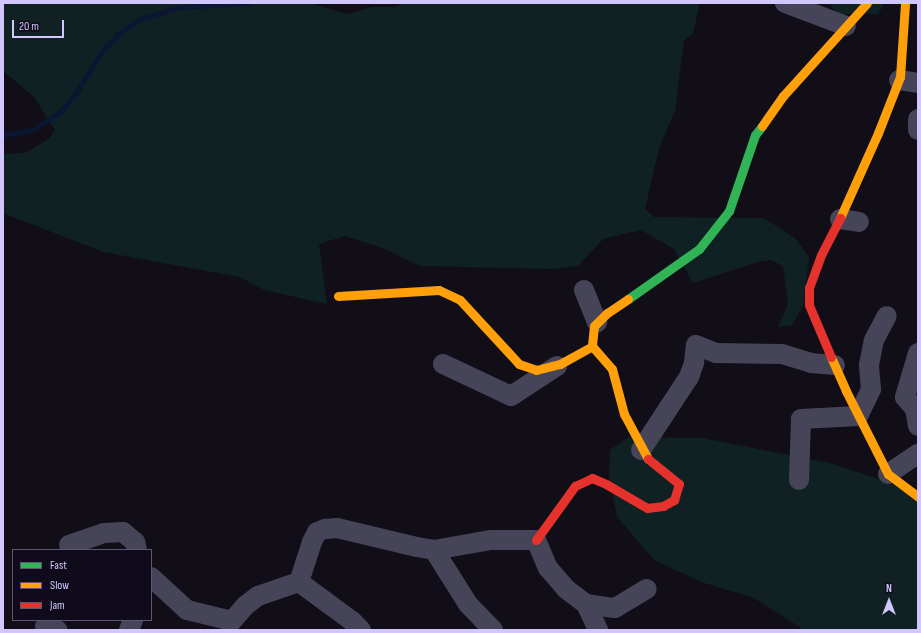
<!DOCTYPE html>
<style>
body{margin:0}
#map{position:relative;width:921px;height:633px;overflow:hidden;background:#110e18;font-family:"Sofia Sans Condensed",sans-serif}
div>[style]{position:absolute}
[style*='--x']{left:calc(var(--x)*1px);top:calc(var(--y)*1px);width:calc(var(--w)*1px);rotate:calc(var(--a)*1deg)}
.green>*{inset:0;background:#0f2123}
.stream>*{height:5px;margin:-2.5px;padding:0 2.5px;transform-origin:2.5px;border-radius:2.5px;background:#0b1633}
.street>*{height:20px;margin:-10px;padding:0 10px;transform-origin:10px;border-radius:10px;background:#464459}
.fast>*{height:9px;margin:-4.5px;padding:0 4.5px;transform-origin:4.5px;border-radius:4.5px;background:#30b455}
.slow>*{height:9px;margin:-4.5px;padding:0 4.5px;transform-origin:4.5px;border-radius:4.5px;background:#ff9f0a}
.jam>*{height:9px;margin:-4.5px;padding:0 4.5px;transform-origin:4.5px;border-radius:4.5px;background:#e5322d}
span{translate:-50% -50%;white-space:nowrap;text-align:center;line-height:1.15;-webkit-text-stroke:3.5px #0f0b1b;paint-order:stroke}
.frame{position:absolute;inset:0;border:4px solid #d1c7fd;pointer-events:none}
.legend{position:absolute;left:12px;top:549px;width:140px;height:72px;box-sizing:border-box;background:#0f0b1b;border:1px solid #5d5675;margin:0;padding:5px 7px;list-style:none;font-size:12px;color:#d1c7fd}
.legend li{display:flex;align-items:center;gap:8px;height:20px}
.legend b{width:20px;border:1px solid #5d5675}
.north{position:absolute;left:869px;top:581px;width:40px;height:40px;-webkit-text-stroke:3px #0f0b1b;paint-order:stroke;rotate:0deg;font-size:11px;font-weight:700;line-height:16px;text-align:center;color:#d1c7fd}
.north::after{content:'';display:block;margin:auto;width:14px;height:18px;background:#d1c7fd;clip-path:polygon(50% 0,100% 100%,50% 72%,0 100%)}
.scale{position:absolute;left:12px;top:20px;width:52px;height:18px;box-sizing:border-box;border:2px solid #d1c7fd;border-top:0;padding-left:5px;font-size:12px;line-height:14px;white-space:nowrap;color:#d1c7fd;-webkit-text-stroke:3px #0f0b1b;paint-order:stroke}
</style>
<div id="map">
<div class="green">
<div style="clip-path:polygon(3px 3px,309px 3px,348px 14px,372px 7px,397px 7px,402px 3px,700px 3px,693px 33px,684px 41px,675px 111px,659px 148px,645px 209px,654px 217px,764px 218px,795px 238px,809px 257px,803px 306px,792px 325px,778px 327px,788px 304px,783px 266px,771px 260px,758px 262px,693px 283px,674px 249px,641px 230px,603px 239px,578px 266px,553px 269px,420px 266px,385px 249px,345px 236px,319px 244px,327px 304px,264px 290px,240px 277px,103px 252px,3px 213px,3px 154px,25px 153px,47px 140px,55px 130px,34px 97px,3px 71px)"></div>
<div style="clip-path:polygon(829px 3px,885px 3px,878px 14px,838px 14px)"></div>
<div style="clip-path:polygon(629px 437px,702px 438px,830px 463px,918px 492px,918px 630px,804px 630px,754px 598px,701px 582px,654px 560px,617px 517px,609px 476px,610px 450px)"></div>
</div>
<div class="stream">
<div style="--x:3;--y:135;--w:29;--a:-10"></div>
<div style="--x:32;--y:130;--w:35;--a:-33"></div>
<div style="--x:61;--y:111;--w:23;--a:-50"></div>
<div style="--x:76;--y:93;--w:47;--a:-58"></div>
<div style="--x:101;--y:53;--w:27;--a:-48"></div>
<div style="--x:119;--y:33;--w:23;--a:-34"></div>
<div style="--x:138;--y:20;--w:43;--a:-17.6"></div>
<div style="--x:179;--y:7;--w:70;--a:-3.3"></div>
</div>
<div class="street">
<div style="--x:785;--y:3;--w:65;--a:20.7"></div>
<div style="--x:899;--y:80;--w:19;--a:9"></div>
<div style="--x:918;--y:119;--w:11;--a:90"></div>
<div style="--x:840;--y:219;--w:19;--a:9"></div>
<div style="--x:584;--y:290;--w:35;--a:68"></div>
<div style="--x:918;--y:353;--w:46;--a:106.5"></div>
<div style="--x:905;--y:397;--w:16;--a:50"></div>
<div style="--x:915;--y:409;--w:17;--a:80"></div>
<div style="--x:443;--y:364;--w:75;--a:25.2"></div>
<div style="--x:511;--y:396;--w:55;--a:-33.1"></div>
<div style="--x:641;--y:450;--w:87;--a:-56.7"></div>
<div style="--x:689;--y:377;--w:15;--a:-70"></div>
<div style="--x:694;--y:363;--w:18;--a:-84"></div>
<div style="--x:696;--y:345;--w:22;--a:22"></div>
<div style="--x:716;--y:353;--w:66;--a:0.9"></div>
<div style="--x:782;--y:354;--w:30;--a:17"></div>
<div style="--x:811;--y:363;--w:24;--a:5"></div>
<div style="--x:888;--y:474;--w:36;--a:-34"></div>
<div style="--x:799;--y:480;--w:61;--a:-88.1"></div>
<div style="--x:801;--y:419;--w:57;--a:-3"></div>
<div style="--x:858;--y:416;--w:30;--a:-64"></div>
<div style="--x:871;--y:389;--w:24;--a:-95"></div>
<div style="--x:869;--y:365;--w:25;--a:-79"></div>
<div style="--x:874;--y:340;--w:27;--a:-62"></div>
<div style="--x:69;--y:545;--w:37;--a:-19"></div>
<div style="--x:104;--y:533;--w:19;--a:-3"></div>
<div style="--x:123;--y:532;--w:16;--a:40"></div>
<div style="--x:135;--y:542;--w:8;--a:76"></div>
<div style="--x:151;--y:577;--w:49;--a:42.5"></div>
<div style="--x:187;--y:610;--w:46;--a:13.7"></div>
<div style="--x:232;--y:621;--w:20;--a:-49"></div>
<div style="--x:245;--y:606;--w:16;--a:-38"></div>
<div style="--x:258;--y:596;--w:43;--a:-18.9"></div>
<div style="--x:586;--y:604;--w:29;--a:65"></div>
<div style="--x:45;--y:626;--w:13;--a:18"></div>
<div style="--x:129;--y:630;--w:11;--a:-68"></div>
<div style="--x:361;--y:630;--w:13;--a:-135"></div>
<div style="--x:352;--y:621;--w:66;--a:-143.7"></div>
<div style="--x:299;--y:582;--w:42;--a:-72"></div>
<div style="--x:312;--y:542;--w:11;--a:-63"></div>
<div style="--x:317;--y:532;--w:9;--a:-21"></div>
<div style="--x:325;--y:529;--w:12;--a:-5"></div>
<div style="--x:337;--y:528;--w:82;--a:13.4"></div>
<div style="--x:417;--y:547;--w:17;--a:10"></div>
<div style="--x:493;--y:630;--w:36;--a:-134"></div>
<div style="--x:468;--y:604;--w:64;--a:-122.2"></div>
<div style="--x:434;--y:550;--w:58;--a:-10"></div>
<div style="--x:491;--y:540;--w:45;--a:0"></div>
<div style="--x:536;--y:540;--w:30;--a:67"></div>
<div style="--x:548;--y:568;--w:28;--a:49"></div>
<div style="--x:566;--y:589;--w:25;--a:37"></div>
<div style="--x:586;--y:604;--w:29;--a:8"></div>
<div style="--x:615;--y:608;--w:37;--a:-31"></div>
</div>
<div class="fast">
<div style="--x:628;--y:299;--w:87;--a:-35.2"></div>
<div style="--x:699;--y:249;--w:48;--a:-51.7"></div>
<div style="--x:729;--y:211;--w:80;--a:-71.1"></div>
<div style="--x:755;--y:135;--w:11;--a:-52"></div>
</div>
<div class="slow">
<div style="--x:762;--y:126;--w:37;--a:-55"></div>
<div style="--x:783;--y:96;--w:125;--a:-47.9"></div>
<div style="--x:840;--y:218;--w:93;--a:-65.9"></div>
<div style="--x:878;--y:133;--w:60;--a:-68.6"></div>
<div style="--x:900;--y:77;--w:74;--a:-86.1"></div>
<div style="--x:338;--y:296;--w:101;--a:-3.4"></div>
<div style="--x:439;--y:290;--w:23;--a:25"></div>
<div style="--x:460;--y:300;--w:87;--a:47.3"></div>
<div style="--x:519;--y:364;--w:18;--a:19"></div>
<div style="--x:536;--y:370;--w:25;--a:-14"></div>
<div style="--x:560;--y:364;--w:37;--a:-29"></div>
<div style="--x:628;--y:299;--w:25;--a:146"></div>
<div style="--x:607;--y:313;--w:18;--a:135"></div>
<div style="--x:594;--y:326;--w:20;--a:96"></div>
<div style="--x:592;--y:346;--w:30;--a:49"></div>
<div style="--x:612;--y:369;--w:47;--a:75.1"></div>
<div style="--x:624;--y:414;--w:51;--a:61.9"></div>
<div style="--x:831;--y:357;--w:37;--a:66"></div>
<div style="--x:846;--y:391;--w:93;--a:63.2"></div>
<div style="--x:888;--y:474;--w:38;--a:37"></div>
</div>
<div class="jam">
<div style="--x:831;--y:357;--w:56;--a:-112.9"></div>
<div style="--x:809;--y:305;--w:17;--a:-90"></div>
<div style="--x:809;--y:288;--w:35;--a:-70"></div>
<div style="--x:821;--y:255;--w:42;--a:-62.8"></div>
<div style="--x:536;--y:540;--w:67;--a:-54.2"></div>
<div style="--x:575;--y:486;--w:19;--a:-25"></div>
<div style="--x:592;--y:478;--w:15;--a:23"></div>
<div style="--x:606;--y:484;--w:48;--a:30.3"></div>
<div style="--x:647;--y:508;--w:16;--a:-7"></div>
<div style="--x:663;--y:506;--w:13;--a:-29"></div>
<div style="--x:674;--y:500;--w:17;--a:-73"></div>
<div style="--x:679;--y:484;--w:40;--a:-141"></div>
</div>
<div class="frame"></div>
<ul class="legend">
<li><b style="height:5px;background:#30b455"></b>Fast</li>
<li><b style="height:5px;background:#ff9f0a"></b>Slow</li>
<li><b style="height:5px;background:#e5322d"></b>Jam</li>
</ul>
<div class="north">N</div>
<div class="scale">20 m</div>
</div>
